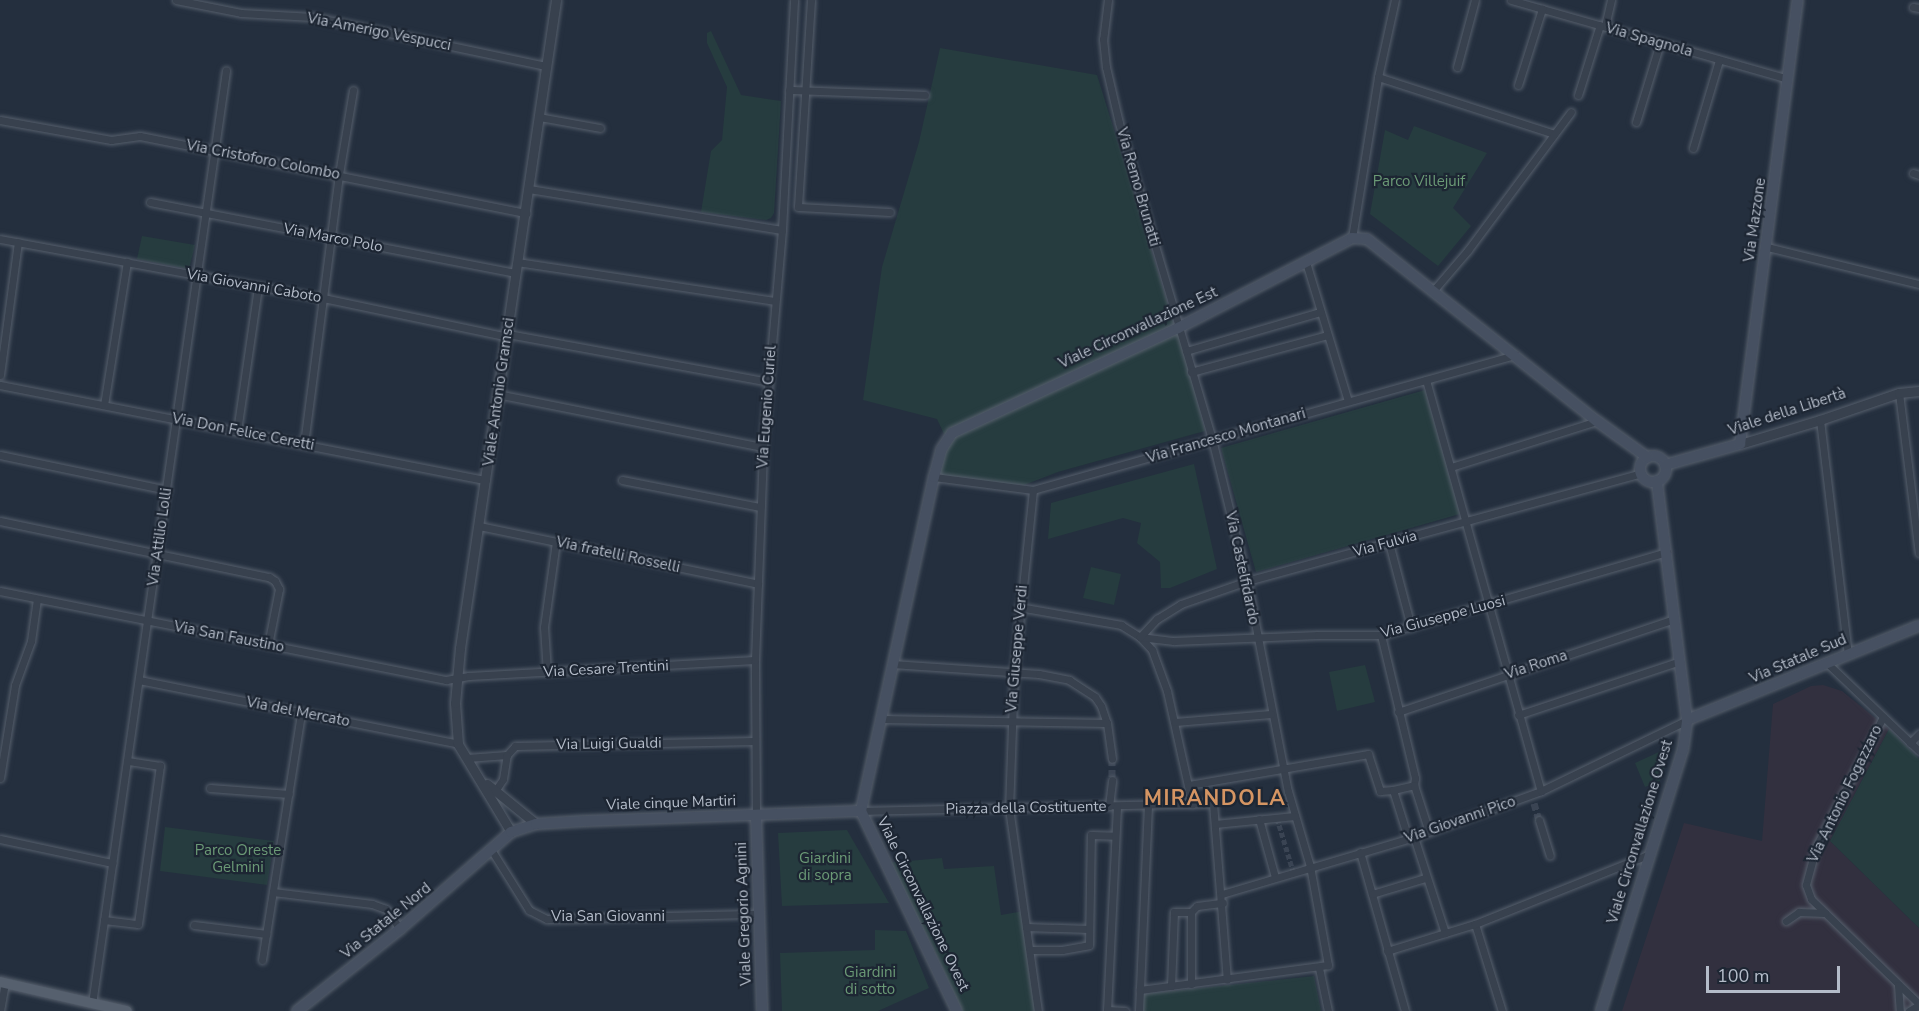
<!DOCTYPE html>
<meta charset="utf-8">
<style>
body{margin:0}
#map{position:relative;width:1919px;height:1011px;overflow:hidden;background:#242f3e;font-family:"Nunito Sans",sans-serif}
div>[style]{position:absolute}
[style*='--x']{left:calc(var(--x)*1px);top:calc(var(--y)*1px);width:calc(var(--w)*1px);rotate:calc(var(--a)*1deg)}
.medical>*{inset:0;background:#32303f}
.green>*{inset:0;background:#263c3f}
.pedestrian-tunnel>*{height:5px;margin-top:-2.5px;transform-origin:0;background:repeating-linear-gradient(90deg,#3a4453 0 5px,transparent 0 7.5px)}
.minor-tunnel>*{height:7px;margin-top:-3.5px;transform-origin:0;background:repeating-linear-gradient(90deg,#3a4453 0 7px,transparent 0 10.5px)}
.roads{filter:drop-shadow(0 0 2px #565f6c) drop-shadow(0 0 2px #565f6c)}
.minor>*{height:7px;margin:-3.5px;padding:0 3.5px;transform-origin:3.5px;border-radius:3.5px;background:#38414e}
.tertiary>*{height:9px;margin:-4.5px;padding:0 4.5px;transform-origin:4.5px;border-radius:4.5px;background:#38414e}
.secondary>*{height:10px;margin:-5px;padding:0 5px;transform-origin:5px;border-radius:5px;background:#465061}
.secondary>.ring{margin:-5px;padding:0;box-sizing:content-box;background:none;border:10px solid #465061;border-radius:50%}
.primary>*{height:10px;margin:-5px;padding:0 5px;transform-origin:5px;border-radius:5px;background:#56606e}
span{translate:-50% -50%;white-space:nowrap;text-align:center;line-height:1.15;-webkit-text-stroke:4.5px #1d2633;paint-order:stroke}
.street-label{font-size:15px;color:#b4bcc9}
.park-label{font-size:15px;color:#6b9a76}
.district-label{font-size:21px;color:#d59563;font-weight:700;letter-spacing:1.5px}
.scale{position:absolute;left:1706px;top:966px;width:134px;height:27px;box-sizing:border-box;border:3px solid #b4bcc9;border-top:0;padding-left:8px;font-size:18px;line-height:21px;white-space:nowrap;color:#b4bcc9;-webkit-text-stroke:4px #1d2633;paint-order:stroke}
</style>
<div id="map">
<div class="medical">
<div style="clip-path:polygon(1823px 685px,1842px 691px,1889px 729px,1830px 841px,1919px 928px,1919px 1011px,1622px 1011px,1684px 823px,1762px 841px,1773px 704px,1811px 686px)"></div>
</div>
<div class="green">
<div style="clip-path:polygon(711px 31px,741px 95px,781px 101px,774px 213px,771px 218px,766px 220px,701px 212px,711px 151px,722px 140px,727px 87px,707px 43px,707px 33px)"></div>
<div style="clip-path:polygon(940px 48px,1097px 75px,1175px 327px,944px 434px,937px 419px,863px 400px,882px 267px,919px 142px)"></div>
<div style="clip-path:polygon(1414px 126px,1487px 153px,1453px 208px,1471px 226px,1438px 266px,1370px 214px,1385px 130px,1408px 140px)"></div>
<div style="clip-path:polygon(142px 236px,195px 245px,189px 269px,137px 259px)"></div>
<div style="clip-path:polygon(1178px 328px,1205px 431px,1058px 472px,1024px 485px,934px 477px,952px 433px)"></div>
<div style="clip-path:polygon(1425px 390px,1460px 514px,1256px 572px,1221px 448px)"></div>
<div style="clip-path:polygon(1194px 464px,1217px 569px,1170px 588px,1161px 588px,1160px 562px,1137px 543px,1141px 523px,1123px 518px,1048px 539px,1051px 503px)"></div>
<div style="clip-path:polygon(1091px 567px,1121px 574px,1114px 605px,1083px 598px)"></div>
<div style="clip-path:polygon(1365px 665px,1375px 702px,1337px 711px,1329px 672px)"></div>
<div style="clip-path:polygon(1889px 729px,1919px 759px,1919px 928px,1830px 841px)"></div>
<div style="clip-path:polygon(1672px 746px,1656px 791px,1653px 784px,1645px 787px,1635px 763px)"></div>
<div style="clip-path:polygon(165px 827px,274px 841px,267px 885px,160px 871px)"></div>
<div style="clip-path:polygon(847px 830px,889px 903px,782px 906px,778px 833px)"></div>
<div style="clip-path:polygon(942px 858px,944px 869px,994px 866px,1001px 915px,1024px 911px,1038px 1011px,962px 1011px,931px 943px,886px 863px)"></div>
<div style="clip-path:polygon(875px 930px,906px 931px,929px 988px,878px 1011px,782px 1011px,780px 953px,875px 950px)"></div>
<div style="clip-path:polygon(1314px 976px,1321px 1011px,1143px 1011px,1143px 994px)"></div>
</div>
<div class="pedestrian-tunnel">
<div style="--x:1277;--y:818;--w:55;--a:73.2"></div>
</div>
<div class="minor-tunnel">
<div style="--x:1112;--y:759;--w:21;--a:90"></div>
<div style="--x:1534;--y:803;--w:18;--a:74"></div>
</div>
<div class="roads">
<div class="minor">
<div style="--x:176;--y:0;--w:66;--a:11.3"></div>
<div style="--x:241;--y:13;--w:72;--a:3.2"></div>
<div style="--x:313;--y:17;--w:238;--a:11.9"></div>
<div style="--x:811;--y:0;--w:207;--a:93.6"></div>
<div style="--x:798;--y:207;--w:92;--a:3.1"></div>
<div style="--x:1108;--y:0;--w:39;--a:97"></div>
<div style="--x:1103;--y:39;--w:28;--a:84"></div>
<div style="--x:1106;--y:67;--w:57;--a:76.9"></div>
<div style="--x:1119;--y:123;--w:329;--a:73.6"></div>
<div style="--x:1212;--y:439;--w:146;--a:76.2"></div>
<div style="--x:1247;--y:581;--w:214;--a:79"></div>
<div style="--x:1288;--y:791;--w:78;--a:73.7"></div>
<div style="--x:1310;--y:866;--w:101;--a:79.7"></div>
<div style="--x:1328;--y:965;--w:190;--a:172.4"></div>
<div style="--x:1511;--y:0;--w:288;--a:15.9"></div>
<div style="--x:1913;--y:7;--w:6;--a:9"></div>
<div style="--x:1605;--y:26;--w:27;--a:-77"></div>
<div style="--x:1457;--y:67;--w:69;--a:-75"></div>
<div style="--x:1378;--y:77;--w:185;--a:17.9"></div>
<div style="--x:1518;--y:85;--w:80;--a:-72.5"></div>
<div style="--x:789;--y:90;--w:136;--a:2.1"></div>
<div style="--x:1578;--y:95;--w:73;--a:-72.6"></div>
<div style="--x:539;--y:117;--w:62;--a:10.2"></div>
<div style="--x:0;--y:120;--w:113;--a:10.2"></div>
<div style="--x:111;--y:140;--w:29;--a:-8"></div>
<div style="--x:140;--y:136;--w:394;--a:11.3"></div>
<div style="--x:1636;--y:122;--w:83;--a:-73.1"></div>
<div style="--x:1693;--y:148;--w:92;--a:-73.5"></div>
<div style="--x:1913;--y:173;--w:6;--a:18"></div>
<div style="--x:529;--y:189;--w:256;--a:9.2"></div>
<div style="--x:150;--y:202;--w:373;--a:11"></div>
<div style="--x:1352;--y:238;--w:163;--a:-80.8"></div>
<div style="--x:1378;--y:77;--w:79;--a:-77.6"></div>
<div style="--x:0;--y:239;--w:328;--a:10.4"></div>
<div style="--x:323;--y:298;--w:189;--a:11.9"></div>
<div style="--x:1767;--y:247;--w:156;--a:13.7"></div>
<div style="--x:517;--y:262;--w:260;--a:8.6"></div>
<div style="--x:1306;--y:262;--w:145;--a:73.2"></div>
<div style="--x:1433;--y:291;--w:54;--a:-49.5"></div>
<div style="--x:1468;--y:250;--w:172;--a:-53.3"></div>
<div style="--x:508;--y:334;--w:265;--a:10.4"></div>
<div style="--x:1186;--y:351;--w:140;--a:-16.2"></div>
<div style="--x:1191;--y:372;--w:141;--a:-15.2"></div>
<div style="--x:0;--y:375;--w:134;--a:-82.3"></div>
<div style="--x:1426;--y:380;--w:427;--a:74.4"></div>
<div style="--x:0;--y:385;--w:495;--a:11.1"></div>
<div style="--x:1899;--y:393;--w:161;--a:82.9"></div>
<div style="--x:497;--y:394;--w:271;--a:11.3"></div>
<div style="--x:104;--y:405;--w:145;--a:-80.9"></div>
<div style="--x:1820;--y:420;--w:236;--a:83.2"></div>
<div style="--x:237;--y:431;--w:146;--a:-81.7"></div>
<div style="--x:304;--y:444;--w:272;--a:-82.6"></div>
<div style="--x:339;--y:174;--w:85;--a:-80.5"></div>
<div style="--x:0;--y:455;--w:171;--a:11.8"></div>
<div style="--x:1451;--y:467;--w:153;--a:-17.5"></div>
<div style="--x:934;--y:477;--w:100;--a:7.5"></div>
<div style="--x:1033;--y:490;--w:501;--a:-15.65"></div>
<div style="--x:622;--y:480;--w:141;--a:11.1"></div>
<div style="--x:1033;--y:490;--w:184;--a:95.9"></div>
<div style="--x:1014;--y:673;--w:135;--a:92.1"></div>
<div style="--x:1009;--y:808;--w:205;--a:81.9"></div>
<div style="--x:0;--y:521;--w:275;--a:11.8"></div>
<div style="--x:269;--y:577;--w:7;--a:34"></div>
<div style="--x:275;--y:581;--w:9;--a:63"></div>
<div style="--x:279;--y:589;--w:57;--a:101.1"></div>
<div style="--x:479;--y:526;--w:285;--a:11.7"></div>
<div style="--x:1389;--y:543;--w:87;--a:75.3"></div>
<div style="--x:0;--y:591;--w:455;--a:11.3"></div>
<div style="--x:446;--y:680;--w:23;--a:-10"></div>
<div style="--x:469;--y:676;--w:286;--a:-3.2"></div>
<div style="--x:1019;--y:607;--w:104;--a:10"></div>
<div style="--x:1121;--y:625;--w:22;--a:32"></div>
<div style="--x:1140;--y:637;--w:18;--a:47"></div>
<div style="--x:1152;--y:650;--w:44;--a:69.9"></div>
<div style="--x:1167;--y:691;--w:116;--a:77.5"></div>
<div style="--x:1381;--y:635;--w:147;--a:76.6"></div>
<div style="--x:1415;--y:778;--w:7;--a:98"></div>
<div style="--x:1140;--y:637;--w:34;--a:7"></div>
<div style="--x:1174;--y:641;--w:144;--a:-2.4"></div>
<div style="--x:1318;--y:635;--w:63;--a:0"></div>
<div style="--x:1381;--y:635;--w:298;--a:-16.2"></div>
<div style="--x:1140;--y:637;--w:25;--a:-47"></div>
<div style="--x:1157;--y:619;--w:28;--a:-32"></div>
<div style="--x:1181;--y:604;--w:70;--a:-19.2"></div>
<div style="--x:1247;--y:581;--w:409;--a:-15.3"></div>
<div style="--x:1827;--y:663;--w:127;--a:43.7"></div>
<div style="--x:892;--y:664;--w:147;--a:3.9"></div>
<div style="--x:1039;--y:674;--w:31;--a:11"></div>
<div style="--x:1069;--y:680;--w:31;--a:33"></div>
<div style="--x:1095;--y:697;--w:11;--a:56"></div>
<div style="--x:1101;--y:706;--w:18;--a:71"></div>
<div style="--x:1107;--y:723;--w:36;--a:82"></div>
<div style="--x:547;--y:672;--w:45;--a:-93.8"></div>
<div style="--x:544;--y:627;--w:86;--a:-82"></div>
<div style="--x:139;--y:680;--w:325;--a:11.3"></div>
<div style="--x:1398;--y:712;--w:292;--a:-18.6"></div>
<div style="--x:1518;--y:715;--w:171;--a:-18.4"></div>
<div style="--x:1883;--y:717;--w:146;--a:117.3"></div>
<div style="--x:1816;--y:847;--w:39;--a:105"></div>
<div style="--x:1806;--y:885;--w:15;--a:70"></div>
<div style="--x:1811;--y:899;--w:151;--a:44.2"></div>
<div style="--x:881;--y:719;--w:226;--a:1"></div>
<div style="--x:1175;--y:722;--w:96;--a:-4.8"></div>
<div style="--x:1910;--y:743;--w:13;--a:-45"></div>
<div style="--x:467;--y:758;--w:40;--a:-4.3"></div>
<div style="--x:507;--y:755;--w:12;--a:-48"></div>
<div style="--x:515;--y:746;--w:240;--a:-1.2"></div>
<div style="--x:0;--y:778;--w:94;--a:-80.8"></div>
<div style="--x:15;--y:685;--w:47;--a:-70"></div>
<div style="--x:31;--y:641;--w:42;--a:-81.9"></div>
<div style="--x:1189;--y:785;--w:182;--a:-9.8"></div>
<div style="--x:1368;--y:754;--w:39;--a:72"></div>
<div style="--x:1380;--y:791;--w:13;--a:-4"></div>
<div style="--x:210;--y:788;--w:79;--a:4.3"></div>
<div style="--x:495;--y:791;--w:14;--a:-56"></div>
<div style="--x:503;--y:779;--w:24;--a:-81"></div>
<div style="--x:1109;--y:806;--w:26;--a:-83"></div>
<div style="--x:861;--y:811;--w:352;--a:-1.3"></div>
<div style="--x:1213;--y:803;--w:177;--a:85.5"></div>
<div style="--x:756;--y:815;--w:155;--a:-90.4"></div>
<div style="--x:755;--y:660;--w:213;--a:-87.8"></div>
<div style="--x:763;--y:447;--w:218;--a:-85"></div>
<div style="--x:782;--y:230;--w:230;--a:-87"></div>
<div style="--x:1259;--y:819;--w:60;--a:74.6"></div>
<div style="--x:1539;--y:820;--w:37;--a:73"></div>
<div style="--x:1215;--y:824;--w:80;--a:-5.7"></div>
<div style="--x:1414;--y:837;--w:101;--a:72.1"></div>
<div style="--x:1408;--y:838;--w:50;--a:-107.4"></div>
<div style="--x:1393;--y:790;--w:22;--a:-13"></div>
<div style="--x:1414;--y:785;--w:49;--a:72.3"></div>
<div style="--x:0;--y:839;--w:115;--a:12.1"></div>
<div style="--x:492;--y:851;--w:70;--a:57.9"></div>
<div style="--x:529;--y:910;--w:20;--a:27"></div>
<div style="--x:547;--y:919;--w:212;--a:-1.4"></div>
<div style="--x:1360;--y:852;--w:165;--a:74.2"></div>
<div style="--x:273;--y:892;--w:100;--a:6.9"></div>
<div style="--x:372;--y:904;--w:15;--a:20"></div>
<div style="--x:386;--y:909;--w:24;--a:55"></div>
<div style="--x:1222;--y:894;--w:200;--a:-16.5"></div>
<div style="--x:1414;--y:837;--w:135;--a:-19.9"></div>
<div style="--x:1541;--y:791;--w:162;--a:-25.9"></div>
<div style="--x:1372;--y:894;--w:55;--a:-16.8"></div>
<div style="--x:1191;--y:912;--w:8;--a:-45"></div>
<div style="--x:1197;--y:906;--w:26;--a:-7"></div>
<div style="--x:104;--y:920;--w:34;--a:7"></div>
<div style="--x:138;--y:924;--w:160;--a:-82.1"></div>
<div style="--x:160;--y:766;--w:33;--a:-171"></div>
<div style="--x:1786;--y:921;--w:16;--a:-35"></div>
<div style="--x:1799;--y:912;--w:26;--a:2"></div>
<div style="--x:1475;--y:924;--w:91;--a:72.8"></div>
<div style="--x:194;--y:925;--w:73;--a:7.1"></div>
<div style="--x:1026;--y:927;--w:63;--a:1.8"></div>
<div style="--x:1030;--y:950;--w:32;--a:0"></div>
<div style="--x:1062;--y:950;--w:27;--a:-10"></div>
<div style="--x:1089;--y:945;--w:110;--a:-89"></div>
<div style="--x:1091;--y:835;--w:24;--a:2"></div>
<div style="--x:1387;--y:951;--w:92;--a:-17.1"></div>
<div style="--x:1475;--y:924;--w:188;--a:-21.8"></div>
<div style="--x:262;--y:960;--w:250;--a:-81"></div>
<div style="--x:1319;--y:968;--w:44;--a:78.2"></div>
<div style="--x:1898;--y:985;--w:26;--a:86"></div>
<div style="--x:1171;--y:986;--w:74;--a:-87.7"></div>
<div style="--x:1174;--y:912;--w:17;--a:0"></div>
<div style="--x:1191;--y:912;--w:72;--a:90"></div>
<div style="--x:92;--y:1004;--w:943;--a:-81.83"></div>
<div style="--x:1107;--y:1010;--w:18;--a:3"></div>
<div style="--x:0;--y:1011;--w:28;--a:-80"></div>
<div style="--x:1107;--y:1011;--w:205;--a:-87.2"></div>
<div style="--x:1139;--y:1011;--w:206;--a:-87.5"></div>
<div style="--x:1909;--y:1011;--w:12;--a:-31"></div>
</div>
<div class="tertiary">
<div style="--x:1740;--y:444;--w:84;--a:-16.7"></div>
<div style="--x:1820;--y:420;--w:83;--a:-18.9"></div>
<div style="--x:1899;--y:393;--w:20;--a:-6"></div>
<div style="--x:487;--y:784;--w:63;--a:39.2"></div>
<div style="--x:511;--y:832;--w:103;--a:-121.1"></div>
<div style="--x:458;--y:744;--w:41;--a:-94.2"></div>
<div style="--x:455;--y:703;--w:55;--a:-84.8"></div>
<div style="--x:460;--y:648;--w:655;--a:-81.57"></div>
</div>
<div class="secondary">
<div class="ring" style="left:1640px;top:456px;width:16px;height:16px"></div>
<div style="--x:1665;--y:465;--w:78;--a:-15.6"></div>
<div style="--x:1740;--y:444;--w:448;--a:-82.6"></div>
<div style="--x:1687;--y:720;--w:250;--a:-22.1"></div>
<div style="--x:861;--y:811;--w:342;--a:-77.7"></div>
<div style="--x:934;--y:477;--w:28;--a:-75"></div>
<div style="--x:941;--y:450;--w:20;--a:-57"></div>
<div style="--x:952;--y:433;--w:249;--a:-24.9"></div>
<div style="--x:1178;--y:328;--w:196;--a:-27.3"></div>
<div style="--x:1352;--y:238;--w:15;--a:4"></div>
<div style="--x:1367;--y:239;--w:293;--a:38.4"></div>
<div style="--x:1597;--y:421;--w:62;--a:35.8"></div>
<div style="--x:861;--y:811;--w:222;--a:64.4"></div>
<div style="--x:756;--y:815;--w:196;--a:88.2"></div>
<div style="--x:297;--y:1011;--w:132;--a:-38.5"></div>
<div style="--x:400;--y:929;--w:147;--a:-41.1"></div>
<div style="--x:511;--y:832;--w:26;--a:-18"></div>
<div style="--x:536;--y:824;--w:48;--a:-3.6"></div>
<div style="--x:584;--y:821;--w:277;--a:-2.1"></div>
<div style="--x:1601;--y:1011;--w:274;--a:-72.6"></div>
<div style="--x:1683;--y:750;--w:30;--a:-82"></div>
<div style="--x:1687;--y:720;--w:241;--a:-97.2"></div>
</div>
<div class="primary">
<div style="--x:0;--y:982;--w:130;--a:12.9"></div>
</div>
</div>
<div class="street-label">
<span style="left:379px;top:32px;rotate:11deg">Via Amerigo Vespucci</span>
<span style="left:1649px;top:40px;rotate:16deg">Via Spagnola</span>
<span style="left:263px;top:160px;rotate:11deg">Via Cristoforo Colombo</span>
<span style="left:1138px;top:187px;rotate:74deg">Via Remo Brunatti</span>
<span style="left:1755px;top:220px;rotate:-82deg">Via Mazzone</span>
<span style="left:333px;top:238px;rotate:11deg">Via Marco Polo</span>
<span style="left:254px;top:286px;rotate:10deg">Via Giovanni Caboto</span>
<span style="left:1138px;top:328px;rotate:-25deg">Viale Circonvallazione Est</span>
<span style="left:499px;top:392px;rotate:-82deg">Viale Antonio Gramsci</span>
<span style="left:767px;top:407px;rotate:-86deg">Via Eugenio Curiel</span>
<span style="left:1787px;top:412px;rotate:-18deg">Viale della Libertà</span>
<span style="left:243px;top:432px;rotate:11deg">Via Don Felice Ceretti</span>
<span style="left:1226px;top:436px;rotate:-16deg">Via Francesco Montanari</span>
<span style="left:160px;top:537px;rotate:-82deg">Via Attilio Lolli</span>
<span style="left:1385px;top:544px;rotate:-15deg">Via Fulvia</span>
<span style="left:618px;top:555px;rotate:12deg">Via fratelli Rosselli</span>
<span style="left:1242px;top:568px;rotate:78deg">Via Castelfidardo</span>
<span style="left:1443px;top:617px;rotate:-15deg">Via Giuseppe Luosi</span>
<span style="left:229px;top:637px;rotate:11deg">Via San Faustino</span>
<span style="left:1017px;top:649px;rotate:-85deg">Via Giuseppe Verdi</span>
<span style="left:1798px;top:659px;rotate:-23deg">Via Statale Sud</span>
<span style="left:1536px;top:665px;rotate:-18deg">Via Roma</span>
<span style="left:606px;top:669px;rotate:-3deg">Via Cesare Trentini</span>
<span style="left:298px;top:712px;rotate:11deg">Via del Mercato</span>
<span style="left:609px;top:744px;rotate:-1deg">Via Luigi Gualdi</span>
<span style="left:1845px;top:794px;rotate:-64deg">Via Antonio Fogazzaro</span>
<span style="left:671px;top:803px;rotate:-2deg">Viale cinque Martiri</span>
<span style="left:1026px;top:808px;rotate:-1deg">Piazza della Costituente</span>
<span style="left:1460px;top:820px;rotate:-19deg">Via Giovanni Pico</span>
<span style="left:1640px;top:832px;rotate:-73deg">Viale Circonvallazione Ovest</span>
<span style="left:923px;top:904px;rotate:64deg">Viale Circonvallazione Ovest</span>
<span style="left:744px;top:914px;rotate:-92deg">Viale Gregorio Agnini</span>
<span style="left:608px;top:917px">Via San Giovanni</span>
<span style="left:386px;top:921px;rotate:-39deg">Via Statale Nord</span>
</div>
<div class="park-label">
<span style="left:1419px;top:182px">Parco Villejuif</span>
<span style="left:238px;top:859px">Parco Oreste<br>Gelmini</span>
<span style="left:825px;top:867px">Giardini<br>di sopra</span>
<span style="left:870px;top:981px">Giardini<br>di sotto</span>
</div>
<div class="district-label">
<span style="left:1215px;top:798px">MIRANDOLA</span>
</div>
<div class="scale">100 m</div>
</div>
